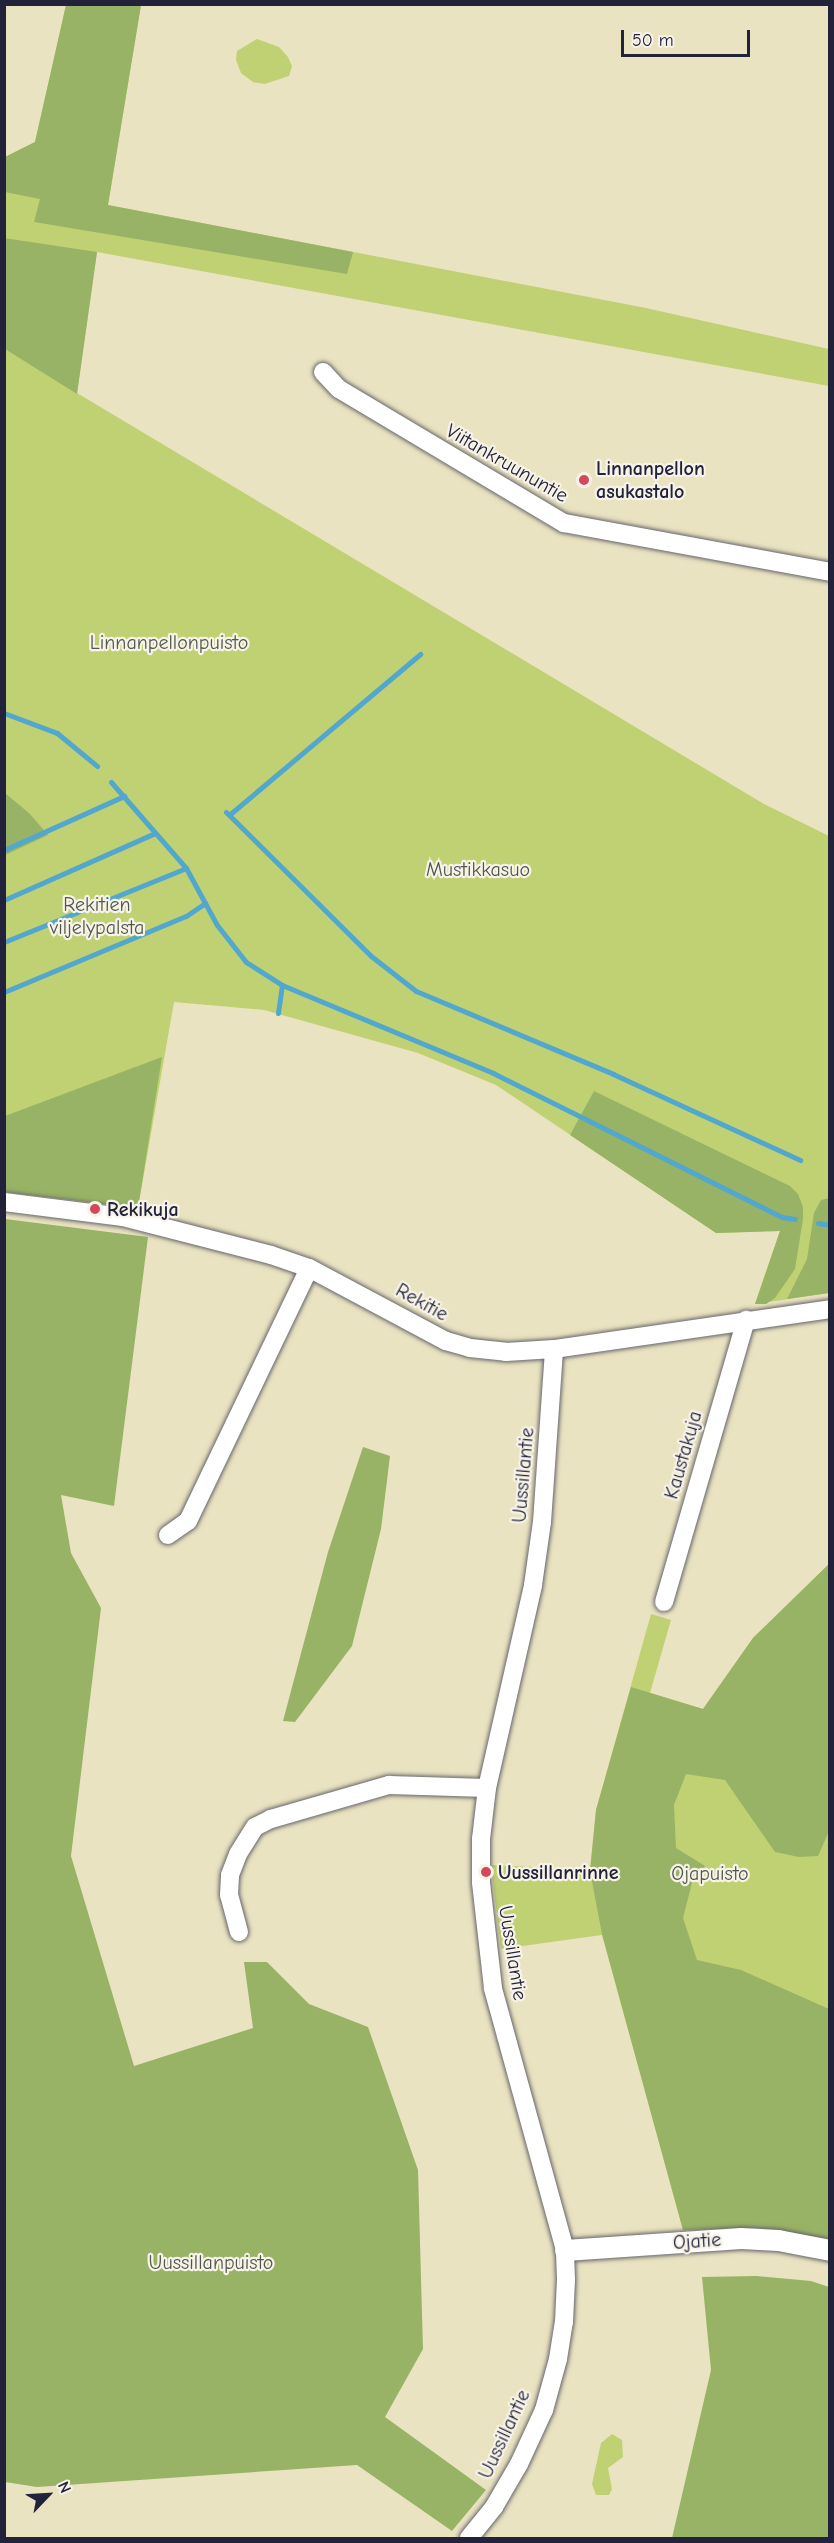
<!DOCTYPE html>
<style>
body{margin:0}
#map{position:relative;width:834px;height:2543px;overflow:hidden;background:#e9e3c2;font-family:"Comic Neue",sans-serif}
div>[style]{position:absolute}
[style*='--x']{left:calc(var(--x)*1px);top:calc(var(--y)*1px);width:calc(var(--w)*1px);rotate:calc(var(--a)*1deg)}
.green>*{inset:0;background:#c0d173}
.forest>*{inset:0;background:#98b365}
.stream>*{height:5px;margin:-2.5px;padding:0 2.5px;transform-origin:2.5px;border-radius:2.5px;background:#51a7cd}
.roads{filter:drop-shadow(0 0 2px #68666a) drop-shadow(0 0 2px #68666a)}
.minor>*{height:18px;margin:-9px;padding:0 9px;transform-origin:9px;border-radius:9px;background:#fff}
.tertiary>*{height:21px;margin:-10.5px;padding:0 10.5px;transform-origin:10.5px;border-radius:10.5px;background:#fff}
.dots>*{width:16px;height:16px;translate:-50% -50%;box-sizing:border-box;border:3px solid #f7f3e8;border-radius:50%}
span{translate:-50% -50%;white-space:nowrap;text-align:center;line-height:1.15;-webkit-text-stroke:4.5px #f7f3e8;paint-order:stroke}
.street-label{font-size:20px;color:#22223b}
.poi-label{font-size:20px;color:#22223b;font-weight:700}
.left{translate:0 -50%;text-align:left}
.park-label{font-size:20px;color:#51574c}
.frame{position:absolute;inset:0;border:6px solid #22223b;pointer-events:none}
.north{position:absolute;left:18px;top:2465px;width:60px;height:60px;-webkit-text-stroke:4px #f7f3e8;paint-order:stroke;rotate:65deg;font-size:16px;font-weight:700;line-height:24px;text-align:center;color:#22223b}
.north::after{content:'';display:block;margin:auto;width:21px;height:27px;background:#22223b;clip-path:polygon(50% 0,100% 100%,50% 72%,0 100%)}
.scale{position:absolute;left:621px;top:30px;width:129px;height:27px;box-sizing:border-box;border:3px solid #22223b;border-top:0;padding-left:8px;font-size:18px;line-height:21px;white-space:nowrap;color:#22223b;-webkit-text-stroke:4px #f7f3e8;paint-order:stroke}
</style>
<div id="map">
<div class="green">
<div style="clip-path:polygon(66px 5px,141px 5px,108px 205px,646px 308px,829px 349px,829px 386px,97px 252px,77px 393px,764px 804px,829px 836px,829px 1293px,755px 1304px,780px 1231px,716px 1233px,496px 1085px,418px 1053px,264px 1010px,174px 1002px,138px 1208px,5px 1192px,5px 157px,35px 142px)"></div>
<div style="clip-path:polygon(257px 39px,279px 47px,288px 57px,292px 66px,289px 76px,265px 84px,253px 82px,241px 73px,236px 60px,237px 51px)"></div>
<div style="clip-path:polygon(829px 1564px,829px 2239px,757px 2228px,683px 2230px,602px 1935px,501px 1949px,491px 1865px,590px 1870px,596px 1810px,651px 1614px,671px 1620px,650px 1693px,703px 1709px,753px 1638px)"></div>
<div style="clip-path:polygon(612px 2434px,622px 2440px,623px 2457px,608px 2468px,612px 2489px,609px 2495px,596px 2495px,592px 2484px,601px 2443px)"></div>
</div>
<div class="forest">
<div style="clip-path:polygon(66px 5px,141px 5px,108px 205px,353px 252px,347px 274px,34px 222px,40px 199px,5px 192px,5px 157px,35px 142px)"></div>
<div style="clip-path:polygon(4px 238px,97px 252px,77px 394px,5px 349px)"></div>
<div style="clip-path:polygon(5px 793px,30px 814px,48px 835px,5px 855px)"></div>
<div style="clip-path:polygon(162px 1057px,138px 1208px,5px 1192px,5px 1116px)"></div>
<div style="clip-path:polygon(594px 1091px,790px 1186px,798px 1194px,803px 1207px,803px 1219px,795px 1269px,775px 1298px,766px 1304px,755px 1304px,780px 1231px,716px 1233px,570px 1135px)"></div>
<div style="clip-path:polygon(829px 1198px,829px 1293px,787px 1299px,807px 1259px,814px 1213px,821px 1200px)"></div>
<div style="clip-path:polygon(5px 1219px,148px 1237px,114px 1506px,61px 1495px,71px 1553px,101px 1608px,71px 1856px,134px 2066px,253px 2028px,244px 1962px,267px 1962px,309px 2004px,368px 2027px,418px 2170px,423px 2349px,385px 2417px,486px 2490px,452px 2531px,357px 2465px,37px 2487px,5px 2482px)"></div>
<div style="clip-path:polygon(363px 1447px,390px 1456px,381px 1529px,352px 1646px,295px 1722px,283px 1721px,328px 1552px)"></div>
<div style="clip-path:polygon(829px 1564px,830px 1829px,818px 1856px,799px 1857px,775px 1852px,725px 1780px,686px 1774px,674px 1805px,676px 1848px,705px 1866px,692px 1883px,683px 1918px,697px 1960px,741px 1970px,829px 2009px,829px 2239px,757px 2228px,683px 2230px,602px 1934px,590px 1871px,596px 1810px,631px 1687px,703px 1709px,753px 1638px)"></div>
<div style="clip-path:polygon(756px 2276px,811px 2281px,829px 2287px,829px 2538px,672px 2538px,711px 2370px,702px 2277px)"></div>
</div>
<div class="stream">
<div style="--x:4;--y:713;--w:57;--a:20.7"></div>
<div style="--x:57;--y:733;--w:52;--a:39.5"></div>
<div style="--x:111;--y:782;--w:114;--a:48.9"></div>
<div style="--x:186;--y:868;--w:65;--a:61.5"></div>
<div style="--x:217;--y:925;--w:47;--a:51.9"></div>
<div style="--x:246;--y:962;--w:43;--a:32.6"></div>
<div style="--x:282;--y:985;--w:229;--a:22.6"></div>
<div style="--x:493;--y:1073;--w:323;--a:26.5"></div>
<div style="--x:782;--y:1217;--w:13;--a:9"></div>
<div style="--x:226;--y:812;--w:204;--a:44.8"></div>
<div style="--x:371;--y:956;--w:57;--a:37.9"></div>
<div style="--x:416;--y:991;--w:214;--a:22.8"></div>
<div style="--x:613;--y:1074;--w:206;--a:24.7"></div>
<div style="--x:229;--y:815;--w:250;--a:-40.1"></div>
<div style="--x:4;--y:850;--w:132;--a:-24.2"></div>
<div style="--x:4;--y:900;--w:165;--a:-23.9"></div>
<div style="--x:4;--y:942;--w:196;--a:-22.1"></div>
<div style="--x:4;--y:992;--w:197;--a:-22.7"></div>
<div style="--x:186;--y:916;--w:23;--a:-34"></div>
<div style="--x:278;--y:1013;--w:28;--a:-82"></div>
<div style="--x:818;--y:1223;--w:12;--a:9"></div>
</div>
<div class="roads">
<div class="minor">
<div style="--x:323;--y:372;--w:23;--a:47"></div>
<div style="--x:339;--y:389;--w:262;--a:30.8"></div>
<div style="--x:564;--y:523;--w:270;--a:10.4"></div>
<div style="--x:4;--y:1202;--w:120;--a:7.2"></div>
<div style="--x:123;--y:1217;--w:153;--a:14.4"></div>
<div style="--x:271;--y:1255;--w:40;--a:18.9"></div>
<div style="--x:309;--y:1268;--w:155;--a:28.1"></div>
<div style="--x:446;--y:1341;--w:25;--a:16"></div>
<div style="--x:470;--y:1348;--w:36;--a:6"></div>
<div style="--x:506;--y:1352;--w:48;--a:-3.6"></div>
<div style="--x:554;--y:1349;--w:279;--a:-8.2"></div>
<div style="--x:168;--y:1535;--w:24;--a:-35"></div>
<div style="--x:188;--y:1521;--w:280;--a:-64.4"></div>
<div style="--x:664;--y:1602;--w:294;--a:-73.8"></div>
<div style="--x:239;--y:1932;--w:38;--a:-105"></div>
<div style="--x:229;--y:1895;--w:20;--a:-87"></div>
<div style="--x:230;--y:1875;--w:22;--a:-69"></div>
<div style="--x:238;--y:1854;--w:32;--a:-58"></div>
<div style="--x:255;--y:1827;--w:18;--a:-27"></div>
<div style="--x:271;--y:1819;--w:123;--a:-16.1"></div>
<div style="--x:389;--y:1785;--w:98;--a:1.8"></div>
<div style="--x:469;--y:2538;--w:40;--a:-51"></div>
<div style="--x:494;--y:2507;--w:50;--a:-59.8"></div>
<div style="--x:519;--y:2464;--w:60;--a:-65.2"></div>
<div style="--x:544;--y:2410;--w:53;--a:-74.6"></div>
<div style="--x:558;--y:2359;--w:37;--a:-81"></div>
<div style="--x:564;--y:2322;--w:42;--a:-87.3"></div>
<div style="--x:566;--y:2280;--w:30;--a:-92"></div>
<div style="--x:565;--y:2250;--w:272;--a:-105.4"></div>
<div style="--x:493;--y:1988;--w:107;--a:-96.5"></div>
<div style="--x:481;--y:1882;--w:43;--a:-90"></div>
<div style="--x:481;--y:1839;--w:51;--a:-83.3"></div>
<div style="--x:487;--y:1788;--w:208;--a:-77.2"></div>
<div style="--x:533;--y:1585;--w:64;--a:-81.9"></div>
<div style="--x:542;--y:1522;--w:173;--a:-86"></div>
</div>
<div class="tertiary">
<div style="--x:565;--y:2250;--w:176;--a:-3.9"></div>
<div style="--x:741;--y:2238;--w:37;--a:3"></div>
<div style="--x:778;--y:2240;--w:53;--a:10.9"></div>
</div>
</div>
<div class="dots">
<div style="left:584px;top:480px;background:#d1495b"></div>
<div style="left:95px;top:1209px;background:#d1495b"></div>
<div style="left:486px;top:1872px;background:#d1495b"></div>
</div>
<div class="street-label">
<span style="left:507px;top:463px;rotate:30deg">Viitankruununtie</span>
<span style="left:422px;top:1302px;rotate:29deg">Rekitie</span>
<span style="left:683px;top:1455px;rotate:-74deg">Kaustakuja</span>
<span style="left:523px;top:1475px;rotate:-85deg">Uussillantie</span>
<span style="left:513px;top:1953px;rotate:81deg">Uussillantie</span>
<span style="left:697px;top:2241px;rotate:-4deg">Ojatie</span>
<span style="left:504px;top:2434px;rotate:-65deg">Uussillantie</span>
</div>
<div class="poi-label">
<span class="left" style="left:596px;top:480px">Linnanpellon<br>asukastalo</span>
<span class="left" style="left:107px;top:1209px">Rekikuja</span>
<span class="left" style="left:498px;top:1872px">Uussillanrinne</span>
</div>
<div class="park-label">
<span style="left:169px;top:642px">Linnanpellonpuisto</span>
<span style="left:478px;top:869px">Mustikkasuo</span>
<span style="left:97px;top:916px">Rekitien<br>viljelypalsta</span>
<span style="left:710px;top:1873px">Ojapuisto</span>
<span style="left:211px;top:2262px">Uussillanpuisto</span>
</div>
<div class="frame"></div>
<div class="north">N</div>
<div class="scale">50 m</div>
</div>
